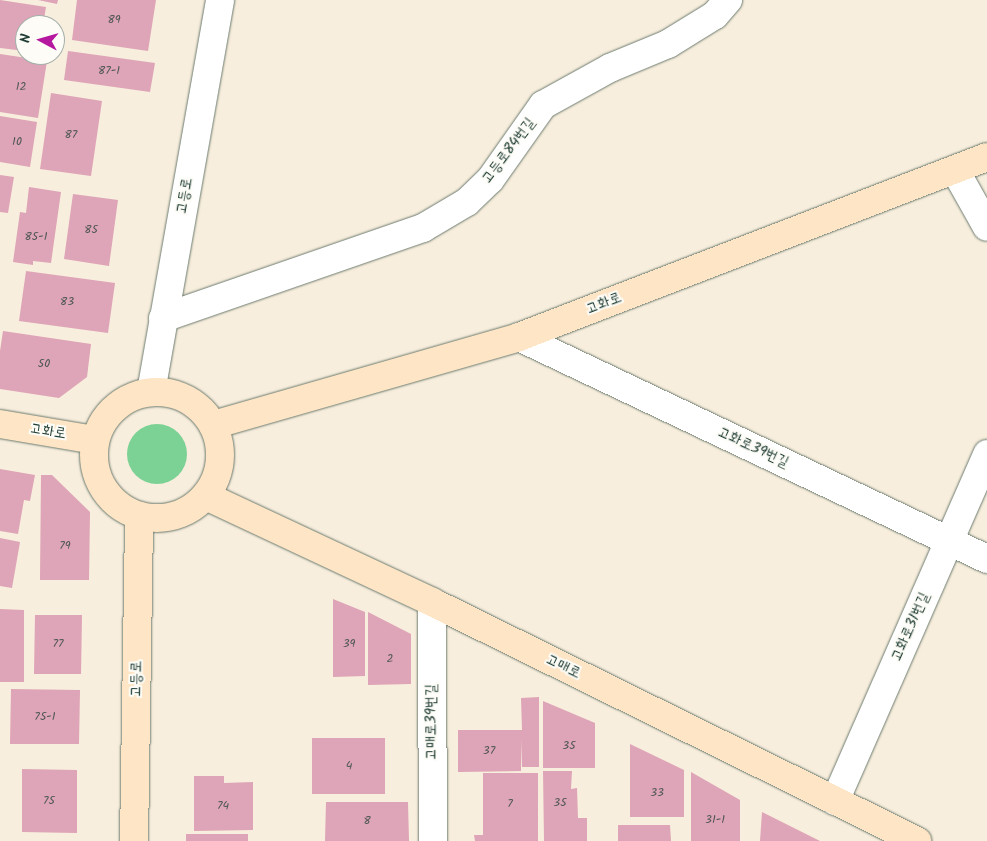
<!DOCTYPE html>
<meta charset="utf-8">
<style>
body{margin:0}
#map{position:relative;width:987px;height:841px;overflow:hidden;background:#f8eedd;font-family:Kalam,"Poor Story",sans-serif}
div>[style]{position:absolute}
[style*='--x']{left:calc(var(--x)*1px);top:calc(var(--y)*1px);width:calc(var(--w)*1px);rotate:calc(var(--a)*1deg)}
.green>*{inset:0;background:#7cd195}
.round{border-radius:50%}
.building>*{inset:0;background:#dea4b7}
.roads{filter:drop-shadow(0 0 1px #6b7b6f) drop-shadow(0 0 1px #6b7b6f)}
.street>*{height:28px;margin:-14px;padding:0 14px;transform-origin:14px;border-radius:14px;background:#fff}
.secondary>*{height:28px;margin:-14px;padding:0 14px;transform-origin:14px;border-radius:14px;background:#fee5c5}
.secondary>.ring{margin:-14px;padding:0;box-sizing:content-box;background:none;border:28px solid #fee5c5;border-radius:50%}
span{translate:-50% -50%;white-space:nowrap;text-align:center;line-height:1.15;-webkit-text-stroke:4px #fdfcf7;paint-order:stroke}
.number-label{font-size:12px;color:#4f5755}
.number-label span{-webkit-text-stroke-width:0}
.street-label{font-size:15px;color:#1f3d34}
.north{position:absolute;left:15px;top:15px;width:50px;height:50px;box-sizing:border-box;background:#fdfcf7;border:1px solid #a4b0a9;border-radius:50%;rotate:276deg;font-size:14px;font-weight:700;line-height:20px;text-align:center;color:#1f3d34}
.north::after{content:'';display:block;margin:auto;width:18px;height:22px;background:#b5179e;clip-path:polygon(50% 0,100% 100%,50% 72%,0 100%)}
</style>
<div id="map">
<div class="green">
<div class="round" style="left:127px;top:424px;width:60px;height:60px"></div>
</div>
<div class="building">
<div style="clip-path:polygon(0 0,46px 7px,43px 25px,25px 25px,25px 51px,0 48px)"></div>
<div style="clip-path:polygon(38px 0,58px 0,57px 4px)"></div>
<div style="clip-path:polygon(77px 0,156px 0,148px 51px,72px 40px)"></div>
<div style="clip-path:polygon(68px 51px,155px 63px,150px 92px,64px 80px)"></div>
<div style="clip-path:polygon(0 54px,47px 61px,38px 118px,0 112px)"></div>
<div style="clip-path:polygon(51px 93px,102px 101px,91px 176px,40px 169px)"></div>
<div style="clip-path:polygon(0 116px,37px 122px,30px 167px,0 162px)"></div>
<div style="clip-path:polygon(0 175px,14px 177px,8px 213px,0 212px)"></div>
<div style="clip-path:polygon(29px 187px,61px 192px,51px 263px,33px 261px,33px 265px,13px 262px,20px 212px,26px 213px)"></div>
<div style="clip-path:polygon(73px 194px,118px 200px,109px 266px,64px 259px)"></div>
<div style="clip-path:polygon(26px 271px,115px 283px,108px 333px,19px 321px)"></div>
<div style="clip-path:polygon(3px 331px,91px 344px,87px 377px,59px 398px,0 389px,0 351px)"></div>
<div style="clip-path:polygon(0 469px,35px 475px,30px 501px,24px 500px,18px 534px,0 531px)"></div>
<div style="clip-path:polygon(41px 475px,52px 475px,90px 512px,89px 580px,40px 580px)"></div>
<div style="clip-path:polygon(0 538px,20px 542px,12px 588px,0 586px)"></div>
<div style="clip-path:polygon(333px 599px,365px 612px,365px 676px,333px 677px)"></div>
<div style="clip-path:polygon(0 609px,24px 610px,24px 682px,0 682px)"></div>
<div style="clip-path:polygon(368px 612px,411px 634px,411px 684px,368px 685px)"></div>
<div style="clip-path:polygon(35px 615px,82px 615px,81px 674px,34px 674px)"></div>
<div style="clip-path:polygon(11px 689px,80px 690px,79px 744px,10px 744px)"></div>
<div style="clip-path:polygon(539px 697px,539px 767px,522px 767px,521px 739px,521px 771px,458px 772px,458px 730px,522px 730px,521px 698px)"></div>
<div style="clip-path:polygon(543px 701px,595px 723px,595px 768px,543px 768px)"></div>
<div style="clip-path:polygon(312px 738px,385px 738px,385px 794px,312px 794px)"></div>
<div style="clip-path:polygon(630px 744px,684px 770px,684px 817px,630px 817px)"></div>
<div style="clip-path:polygon(22px 769px,77px 770px,77px 833px,22px 832px)"></div>
<div style="clip-path:polygon(543px 771px,572px 771px,571px 789px,577px 788px,578px 818px,587px 818px,587px 841px,544px 841px)"></div>
<div style="clip-path:polygon(691px 772px,740px 800px,740px 841px,691px 841px)"></div>
<div style="clip-path:polygon(483px 773px,538px 773px,538px 841px,475px 841px,474px 835px,483px 835px)"></div>
<div style="clip-path:polygon(194px 776px,224px 776px,224px 783px,253px 782px,253px 830px,194px 831px)"></div>
<div style="clip-path:polygon(326px 802px,408px 802px,409px 841px,325px 841px)"></div>
<div style="clip-path:polygon(762px 812px,820px 841px,760px 841px)"></div>
<div style="clip-path:polygon(618px 825px,670px 825px,671px 841px,618px 841px)"></div>
<div style="clip-path:polygon(186px 834px,248px 834px,248px 841px,186px 841px)"></div>
</div>
<div class="roads">
<div class="street">
<div style="--x:955;--y:170;--w:65;--a:60.7"></div>
<div style="--x:163;--y:318;--w:275;--a:-19.1"></div>
<div style="--x:423;--y:228;--w:51;--a:-30.6"></div>
<div style="--x:467;--y:202;--w:32;--a:-44"></div>
<div style="--x:490;--y:180;--w:92;--a:-54.8"></div>
<div style="--x:543;--y:105;--w:77;--a:-28.9"></div>
<div style="--x:610;--y:68;--w:63;--a:-22.5"></div>
<div style="--x:668;--y:44;--w:55;--a:-31.7"></div>
<div style="--x:715;--y:15;--w:20;--a:-49"></div>
<div style="--x:519;--y:337;--w:518;--a:25.38"></div>
<div style="--x:151;--y:392;--w:398;--a:-80"></div>
<div style="--x:432;--y:602;--w:239;--a:89.8"></div>
<div style="--x:835;--y:801;--w:379;--a:-66.3"></div>
</div>
<div class="secondary">
<div class="ring" style="left:94px;top:392px;width:98px;height:98px"></div>
<div style="--x:0;--y:424;--w:96;--a:9.6"></div>
<div style="--x:213;--y:425;--w:318;--a:-16"></div>
<div style="--x:519;--y:337;--w:501;--a:-21.04"></div>
<div style="--x:206;--y:496;--w:250;--a:25.1"></div>
<div style="--x:432;--y:602;--w:541;--a:26.23"></div>
<div style="--x:134;--y:841;--w:325;--a:-89.1"></div>
</div>
</div>
<div class="number-label">
<span style="left:114px;top:20px">89</span>
<span style="left:109px;top:71px">87-1</span>
<span style="left:21px;top:87px">12</span>
<span style="left:71px;top:135px">87</span>
<span style="left:17px;top:142px">10</span>
<span style="left:91px;top:230px">85</span>
<span style="left:36px;top:237px">85-1</span>
<span style="left:67px;top:302px">83</span>
<span style="left:44px;top:364px">50</span>
<span style="left:65px;top:546px">79</span>
<span style="left:58px;top:644px">77</span>
<span style="left:349px;top:644px">39</span>
<span style="left:390px;top:659px">2</span>
<span style="left:45px;top:717px">75-1</span>
<span style="left:569px;top:746px">35</span>
<span style="left:489px;top:751px">37</span>
<span style="left:349px;top:766px">4</span>
<span style="left:657px;top:793px">33</span>
<span style="left:49px;top:801px">75</span>
<span style="left:560px;top:803px">35</span>
<span style="left:510px;top:804px">7</span>
<span style="left:223px;top:806px">74</span>
<span style="left:715px;top:820px">31-1</span>
<span style="left:367px;top:821px">8</span>
</div>
<div class="street-label">
<span style="left:509px;top:151px;rotate:-53deg">고등로84번길</span>
<span style="left:185px;top:196px;rotate:-80deg">고등로</span>
<span style="left:604px;top:304px;rotate:-21deg">고화로</span>
<span style="left:48px;top:432px;rotate:9deg">고화로</span>
<span style="left:753px;top:448px;rotate:25deg">고화로39번길</span>
<span style="left:911px;top:627px;rotate:-66deg">고화로31번길</span>
<span style="left:563px;top:667px;rotate:26deg">고매로</span>
<span style="left:137px;top:679px;rotate:-89deg">고등로</span>
<span style="left:432px;top:722px;rotate:-90deg">고매로39번길</span>
</div>
<div class="north">N</div>
</div>
